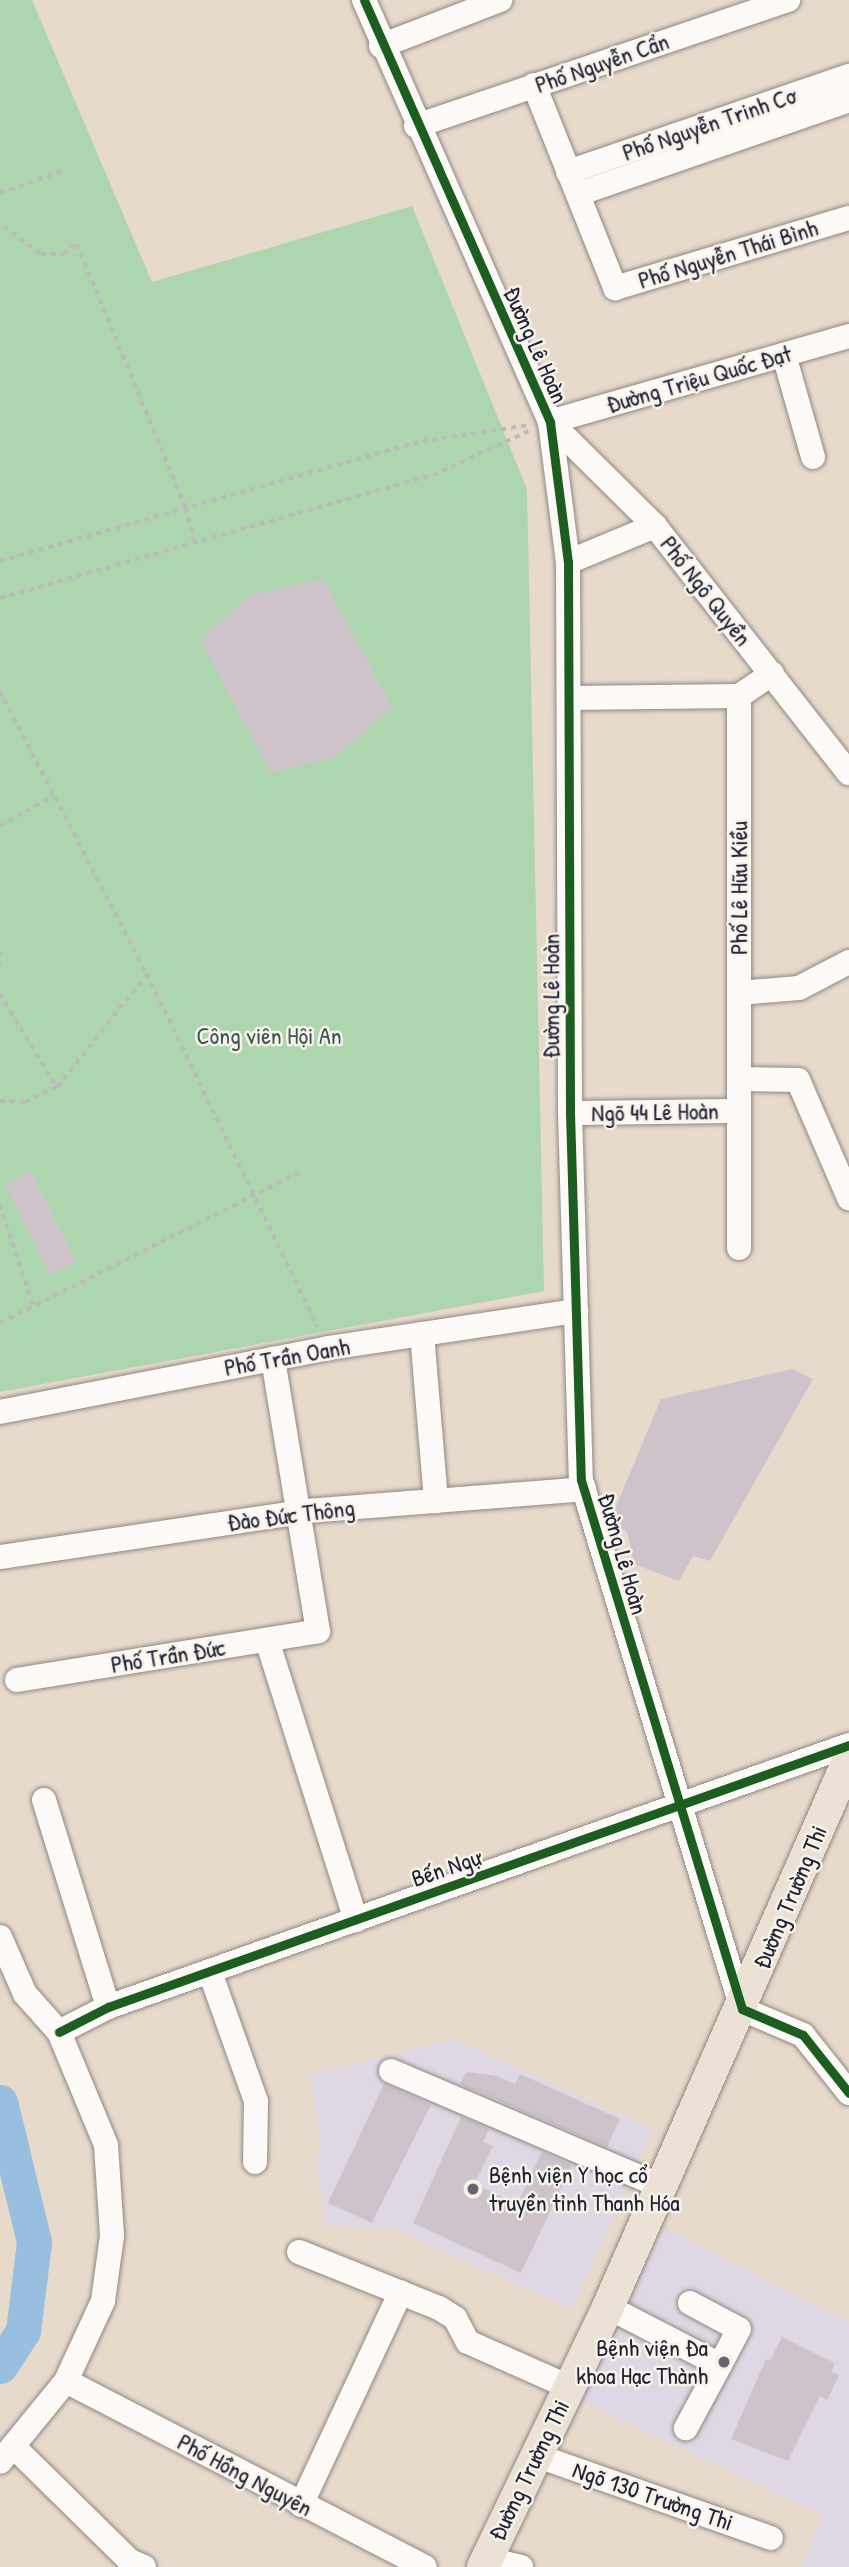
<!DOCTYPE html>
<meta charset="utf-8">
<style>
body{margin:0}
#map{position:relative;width:849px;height:2567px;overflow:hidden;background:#e8dacb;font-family:"Patrick Hand",sans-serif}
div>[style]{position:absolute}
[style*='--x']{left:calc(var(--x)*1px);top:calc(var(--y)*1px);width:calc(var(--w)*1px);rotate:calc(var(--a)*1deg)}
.built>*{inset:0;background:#dfd8e4}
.green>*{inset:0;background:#aed6ae}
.river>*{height:35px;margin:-17.5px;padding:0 17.5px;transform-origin:17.5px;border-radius:17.5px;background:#99bfe0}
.building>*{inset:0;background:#cfc3cb}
.path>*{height:3.5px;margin-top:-1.75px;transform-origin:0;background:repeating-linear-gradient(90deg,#bdbaba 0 5px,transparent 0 10px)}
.roads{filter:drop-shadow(0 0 2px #8e8884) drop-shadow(0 0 2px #8e8884)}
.minor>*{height:24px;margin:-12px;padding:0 12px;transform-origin:12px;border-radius:12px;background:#fcf9f7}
.major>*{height:32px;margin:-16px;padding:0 16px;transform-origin:16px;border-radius:16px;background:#ebe1d5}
.cycleway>*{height:9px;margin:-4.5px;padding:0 4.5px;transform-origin:4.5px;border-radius:4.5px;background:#1b5e20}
.dots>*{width:19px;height:19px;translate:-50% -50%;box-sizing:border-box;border:4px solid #f7f3e8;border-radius:50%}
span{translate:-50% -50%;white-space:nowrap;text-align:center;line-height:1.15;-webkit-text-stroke:5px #f7f3e8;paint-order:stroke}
.street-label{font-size:24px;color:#22223b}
.park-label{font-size:24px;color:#3e5756}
.poi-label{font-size:24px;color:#22223b}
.left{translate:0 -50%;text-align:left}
.right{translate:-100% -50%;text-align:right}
</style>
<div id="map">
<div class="built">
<div style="clip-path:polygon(453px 2039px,653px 2129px,572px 2309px,396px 2230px,325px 2225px,316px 2153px,322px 2152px,310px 2075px)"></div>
<div style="clip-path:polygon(664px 2227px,849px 2323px,849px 2567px,801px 2567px,822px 2515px,581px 2401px)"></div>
</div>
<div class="green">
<div style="clip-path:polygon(0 0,32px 0,152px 282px,412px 206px,527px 489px,544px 1291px,0 1392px)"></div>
</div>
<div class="river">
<div style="--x:0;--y:2102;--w:144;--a:76.3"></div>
<div style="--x:34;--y:2242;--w:90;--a:97"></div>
<div style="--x:23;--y:2331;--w:42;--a:123.3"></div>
</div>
<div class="building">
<div style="clip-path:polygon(323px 578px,392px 707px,334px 758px,271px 773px,200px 639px,249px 596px)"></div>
<div style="clip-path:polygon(31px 1171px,76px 1262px,50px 1275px,5px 1184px)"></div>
<div style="clip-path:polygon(792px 1369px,813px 1379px,710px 1561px,693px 1556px,679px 1581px,634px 1564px,627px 1532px,610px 1521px,661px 1399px)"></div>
<div style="clip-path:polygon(466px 2072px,497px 2076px,515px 2084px,520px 2074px,620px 2119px,607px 2147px,460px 2084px)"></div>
<div style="clip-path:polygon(384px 2084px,431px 2105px,372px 2223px,328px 2203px)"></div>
<div style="clip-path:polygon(461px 2117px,489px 2129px,483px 2142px,493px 2146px,474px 2184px,517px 2204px,542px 2152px,572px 2165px,521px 2273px,413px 2223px)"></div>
<div style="clip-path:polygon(782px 2337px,835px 2363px,831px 2372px,839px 2375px,827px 2400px,820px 2396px,788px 2461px,731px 2439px,766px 2359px,770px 2361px)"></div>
</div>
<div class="path">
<div style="--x:0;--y:193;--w:69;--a:-19.5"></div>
<div style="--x:4;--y:227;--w:46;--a:36.1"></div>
<div style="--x:41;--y:254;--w:22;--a:0"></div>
<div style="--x:63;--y:254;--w:17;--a:-36"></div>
<div style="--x:77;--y:244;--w:286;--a:67.6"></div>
<div style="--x:186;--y:508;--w:36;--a:76"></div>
<div style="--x:0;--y:561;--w:439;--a:-15.9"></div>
<div style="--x:422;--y:441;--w:109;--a:-8.4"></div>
<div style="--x:0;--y:598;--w:450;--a:-15.9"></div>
<div style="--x:433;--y:475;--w:108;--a:-24.7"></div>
<div style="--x:0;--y:691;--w:319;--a:62.6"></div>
<div style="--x:147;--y:974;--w:392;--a:64.2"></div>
<div style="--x:0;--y:826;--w:62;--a:-29.9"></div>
<div style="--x:0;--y:951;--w:18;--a:90"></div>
<div style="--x:0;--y:994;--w:109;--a:58.5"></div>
<div style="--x:0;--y:1101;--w:25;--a:2"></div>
<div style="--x:25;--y:1102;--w:35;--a:-25"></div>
<div style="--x:57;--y:1087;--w:144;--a:-51.5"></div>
<div style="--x:0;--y:1205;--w:108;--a:71.7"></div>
<div style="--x:0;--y:1323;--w:338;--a:-26.7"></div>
</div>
<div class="roads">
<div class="minor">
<div style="--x:364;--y:0;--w:461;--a:66.2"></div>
<div style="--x:550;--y:422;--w:141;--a:82.7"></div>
<div style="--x:568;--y:562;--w:551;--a:89.79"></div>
<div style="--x:570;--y:1113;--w:367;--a:88.3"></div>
<div style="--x:581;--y:1480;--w:553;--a:73.07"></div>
<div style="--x:742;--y:2009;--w:66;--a:23.1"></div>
<div style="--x:803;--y:2035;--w:74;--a:51.6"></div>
<div style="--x:381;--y:46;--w:128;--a:-21.1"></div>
<div style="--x:534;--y:85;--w:219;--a:68.2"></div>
<div style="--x:615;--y:288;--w:244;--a:-16.7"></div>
<div style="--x:416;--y:126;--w:393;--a:-18.7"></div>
<div style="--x:568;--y:172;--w:297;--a:-18.9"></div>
<div style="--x:578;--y:194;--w:287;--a:-19.1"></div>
<div style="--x:849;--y:336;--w:311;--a:164"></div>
<div style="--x:550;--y:422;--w:148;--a:44.7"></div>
<div style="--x:655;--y:526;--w:314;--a:51.9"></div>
<div style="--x:784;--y:355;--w:106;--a:74.1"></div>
<div style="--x:568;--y:562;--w:94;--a:-22.5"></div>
<div style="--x:569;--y:698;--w:170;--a:-0.7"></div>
<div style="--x:739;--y:696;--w:40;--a:-34"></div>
<div style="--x:739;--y:993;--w:60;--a:-4.8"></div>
<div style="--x:799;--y:988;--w:56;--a:-27.5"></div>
<div style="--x:739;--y:1079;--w:59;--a:1"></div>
<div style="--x:798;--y:1080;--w:129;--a:66.6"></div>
<div style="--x:570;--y:1113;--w:169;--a:-0.7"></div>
<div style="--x:739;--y:1248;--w:552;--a:-90"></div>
<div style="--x:422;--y:1334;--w:168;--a:85.2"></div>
<div style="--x:0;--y:1412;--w:334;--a:-11"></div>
<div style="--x:328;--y:1348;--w:251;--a:-8.5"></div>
<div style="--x:0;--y:1557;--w:309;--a:-8.5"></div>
<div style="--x:306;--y:1511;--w:279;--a:-4.5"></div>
<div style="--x:267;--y:1640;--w:294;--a:72.4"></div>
<div style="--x:17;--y:1680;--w:305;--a:-9.2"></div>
<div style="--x:318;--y:1631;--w:276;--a:-99.4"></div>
<div style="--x:44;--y:1800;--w:217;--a:72.8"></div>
<div style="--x:0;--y:1937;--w:62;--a:66.3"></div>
<div style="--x:25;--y:1994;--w:51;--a:48.2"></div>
<div style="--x:59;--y:2032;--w:122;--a:67.4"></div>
<div style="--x:106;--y:2145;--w:91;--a:86.2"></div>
<div style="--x:112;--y:2236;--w:66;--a:97.9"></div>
<div style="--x:103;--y:2301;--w:88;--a:114.8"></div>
<div style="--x:66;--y:2381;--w:104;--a:129.2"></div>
<div style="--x:210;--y:1972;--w:137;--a:70.4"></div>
<div style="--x:256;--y:2101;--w:61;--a:90.9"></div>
<div style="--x:59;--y:2032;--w:55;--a:-27"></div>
<div style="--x:108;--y:2007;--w:786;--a:-19.47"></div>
<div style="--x:391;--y:2071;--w:293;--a:23.1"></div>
<div style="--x:299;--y:2252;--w:151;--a:21.8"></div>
<div style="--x:439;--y:2308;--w:19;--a:32"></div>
<div style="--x:455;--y:2318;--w:27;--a:62"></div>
<div style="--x:468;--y:2342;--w:111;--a:24"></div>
<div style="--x:690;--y:2303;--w:55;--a:28"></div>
<div style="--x:739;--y:2329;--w:41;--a:117.8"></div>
<div style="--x:608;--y:2307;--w:126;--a:27.4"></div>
<div style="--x:720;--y:2365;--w:72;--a:118.4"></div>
<div style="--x:66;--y:2381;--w:404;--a:27.4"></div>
<div style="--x:13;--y:2446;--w:164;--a:44.5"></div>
<div style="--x:130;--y:2561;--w:15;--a:23"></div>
<div style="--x:535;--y:2455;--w:250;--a:19.4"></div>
<div style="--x:301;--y:2505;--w:235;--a:-64.9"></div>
<div style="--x:487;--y:2559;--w:35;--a:13"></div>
</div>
<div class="major">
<div style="--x:483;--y:2567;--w:288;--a:-64.3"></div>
<div style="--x:608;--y:2307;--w:599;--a:-66.26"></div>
</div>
</div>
<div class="cycleway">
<div style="--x:364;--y:0;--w:461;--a:66.2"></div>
<div style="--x:550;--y:422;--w:141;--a:82.7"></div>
<div style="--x:568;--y:562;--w:551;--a:89.79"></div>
<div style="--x:570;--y:1113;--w:367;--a:88.3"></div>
<div style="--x:581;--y:1480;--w:553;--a:73.07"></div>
<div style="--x:742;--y:2009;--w:66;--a:23.1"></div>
<div style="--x:803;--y:2035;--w:74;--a:51.6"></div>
<div style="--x:59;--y:2032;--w:55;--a:-27"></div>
<div style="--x:108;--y:2007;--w:786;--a:-19.47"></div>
</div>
<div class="dots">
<div style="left:473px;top:2189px;background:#67626d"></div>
<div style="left:724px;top:2362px;background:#67626d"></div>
</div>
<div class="street-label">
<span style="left:602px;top:63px;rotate:-19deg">Phố Nguyễn Cẩn</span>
<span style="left:709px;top:124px;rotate:-19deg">Phố Nguyễn Trinh Cơ</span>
<span style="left:728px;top:254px;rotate:-17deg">Phố Nguyễn Thái Bình</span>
<span style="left:536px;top:345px;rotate:66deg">Đường Lê Hoàn</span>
<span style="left:699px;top:379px;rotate:-16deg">Đường Triệu Quốc Đạt</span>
<span style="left:706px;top:591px;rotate:52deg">Phố Ngô Quyền</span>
<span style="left:739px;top:888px;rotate:-90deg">Phố Lê Hữu Kiều</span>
<span style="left:551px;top:996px;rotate:-90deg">Đường Lê Hoàn</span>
<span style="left:655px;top:1112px;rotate:-1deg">Ngõ 44 Lê Hoàn</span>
<span style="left:287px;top:1357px;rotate:-10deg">Phố Trần Oanh</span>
<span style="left:291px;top:1515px;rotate:-7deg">Đào Đức Thông</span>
<span style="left:623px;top:1554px;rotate:74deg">Đường Lê Hoàn</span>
<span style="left:168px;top:1656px;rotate:-9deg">Phố Trần Đức</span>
<span style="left:446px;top:1868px;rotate:-19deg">Bến Ngự</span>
<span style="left:790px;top:1897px;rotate:-67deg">Đường Trường Thi</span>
<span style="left:529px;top:2470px;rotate:-64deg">Đường Trường Thi</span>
<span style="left:245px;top:2475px;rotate:28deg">Phố Hồng Nguyên</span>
<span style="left:653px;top:2496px;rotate:19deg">Ngõ 130 Trường Thi</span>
</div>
<div class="park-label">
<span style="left:269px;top:1036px">Công viên Hội An</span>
</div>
<div class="poi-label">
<span class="left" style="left:489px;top:2189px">Bệnh viện Y học cổ<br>truyền tỉnh Thanh Hóa</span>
<span class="right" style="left:708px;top:2362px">Bệnh viện Đa<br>khoa Hạc Thành</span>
</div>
</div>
